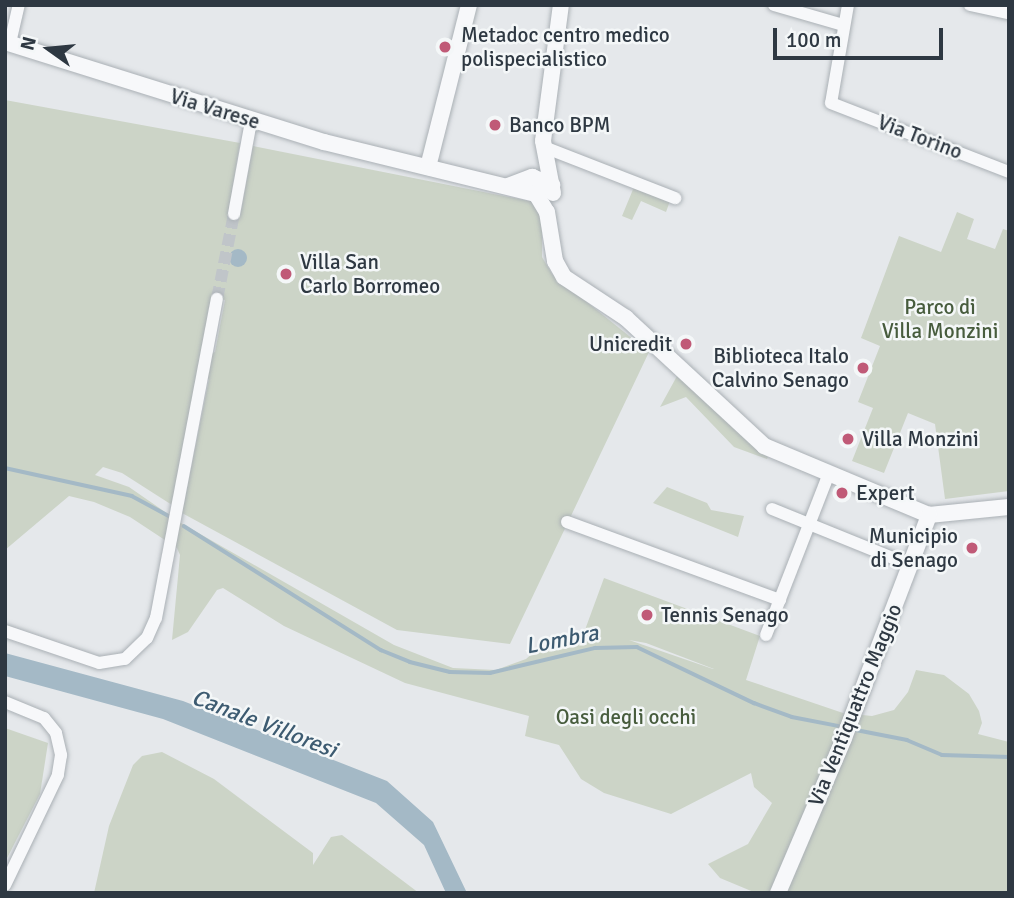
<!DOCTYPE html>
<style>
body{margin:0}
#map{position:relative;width:1014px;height:898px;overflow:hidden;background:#e5e8eb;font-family:Signika,sans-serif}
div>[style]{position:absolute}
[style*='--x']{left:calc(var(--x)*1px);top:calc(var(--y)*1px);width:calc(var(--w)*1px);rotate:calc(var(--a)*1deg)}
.green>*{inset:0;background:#ccd4c7}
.water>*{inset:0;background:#a4b9c6}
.round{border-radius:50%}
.stream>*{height:3.5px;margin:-1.75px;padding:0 1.75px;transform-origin:1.75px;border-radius:1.75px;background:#a4b9c6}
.minor-tunnel>*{height:12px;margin-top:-6px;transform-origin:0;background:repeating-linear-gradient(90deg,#c0c5c9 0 12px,transparent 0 18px)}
.roads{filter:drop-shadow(0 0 2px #aab0b5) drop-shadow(0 0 2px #aab0b5)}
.minor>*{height:12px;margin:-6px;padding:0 6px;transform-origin:6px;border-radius:6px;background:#f7f8fa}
.tertiary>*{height:16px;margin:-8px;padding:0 8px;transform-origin:8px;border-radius:8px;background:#f7f8fa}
.dots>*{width:19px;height:19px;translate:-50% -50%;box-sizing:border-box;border:4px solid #f4f7f8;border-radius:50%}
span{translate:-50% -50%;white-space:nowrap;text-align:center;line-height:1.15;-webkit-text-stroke:5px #f4f7f8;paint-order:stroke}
.poi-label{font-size:21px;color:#2e3842}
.left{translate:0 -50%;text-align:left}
.right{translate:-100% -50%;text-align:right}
.street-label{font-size:21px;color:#2e3842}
.park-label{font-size:21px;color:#475c3d}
.water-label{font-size:23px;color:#3d5b71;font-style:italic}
.frame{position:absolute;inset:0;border:7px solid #2e3842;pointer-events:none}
.north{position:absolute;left:14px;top:14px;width:70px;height:70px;-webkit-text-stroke:5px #f4f7f8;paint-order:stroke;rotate:285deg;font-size:19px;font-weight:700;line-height:28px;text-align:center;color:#2e3842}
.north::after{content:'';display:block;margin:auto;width:24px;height:32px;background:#2e3842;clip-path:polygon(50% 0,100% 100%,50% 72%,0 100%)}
.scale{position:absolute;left:773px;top:28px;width:170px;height:32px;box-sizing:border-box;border:4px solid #2e3842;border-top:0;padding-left:9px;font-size:21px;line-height:24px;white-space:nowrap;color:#2e3842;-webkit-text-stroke:5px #f4f7f8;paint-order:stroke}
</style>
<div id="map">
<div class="green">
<div style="clip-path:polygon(evenodd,5px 100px,240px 143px,228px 215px,240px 217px,253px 146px,534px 202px,542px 220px,542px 257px,552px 274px,649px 352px,510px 644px,397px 630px,182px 513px,209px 379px,194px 391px,172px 505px,122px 473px,103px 467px,95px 475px,129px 487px,181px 523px,394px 645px,453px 668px,496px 670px,526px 659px,542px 645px,582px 638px,604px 578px,760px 636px,746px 680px,843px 713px,872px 716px,894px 710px,908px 692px,916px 670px,944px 675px,969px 694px,979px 711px,982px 723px,978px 734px,1009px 742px,1009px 893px,756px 893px,720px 878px,708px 864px,748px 844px,772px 803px,754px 787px,751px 773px,671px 814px,604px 793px,581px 779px,559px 745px,525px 736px,529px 716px,405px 683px,284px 626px,223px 588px,217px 590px,188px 632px,172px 640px,180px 555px,177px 548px,130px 517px,94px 502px,69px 496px,5px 550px,5px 100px,213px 297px,225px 300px,215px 352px,201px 358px,213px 297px,5px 100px,629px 640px,646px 643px,714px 669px,713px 669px,629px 640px)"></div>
<div style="clip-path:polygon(634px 187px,670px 201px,666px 212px,641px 201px,632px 220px,622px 216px)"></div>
<div style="clip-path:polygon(957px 212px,974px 219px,967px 239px,995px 249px,1003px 229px,1009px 231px,1009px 491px,945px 499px,935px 424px,908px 413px,884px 473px,852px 461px,873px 408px,858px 402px,880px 346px,861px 338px,899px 236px,941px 252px)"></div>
<div style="clip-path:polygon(677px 376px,768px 457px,767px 459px,734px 447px,686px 397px,660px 407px)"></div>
<div style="clip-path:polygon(667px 487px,707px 503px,711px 510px,744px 516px,738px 537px,653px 503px)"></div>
<div style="clip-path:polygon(5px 728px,48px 743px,40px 794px,5px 862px)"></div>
<div style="clip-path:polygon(162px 752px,214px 779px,313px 853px,313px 865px,331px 837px,342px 835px,419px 893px,94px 893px,109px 826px,133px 765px,142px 756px)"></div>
</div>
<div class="water">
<div class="round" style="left:229px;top:249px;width:18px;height:18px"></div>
<div style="clip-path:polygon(5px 653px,183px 701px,387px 781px,433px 822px,467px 893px,446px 893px,424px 845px,376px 803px,163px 719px,5px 676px)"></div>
</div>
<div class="stream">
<div style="--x:5;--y:468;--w:130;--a:12.4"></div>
<div style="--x:132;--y:496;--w:42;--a:28.4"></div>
<div style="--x:184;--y:526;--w:233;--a:32.2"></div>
<div style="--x:381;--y:650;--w:31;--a:22"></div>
<div style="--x:410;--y:662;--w:41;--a:14"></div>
<div style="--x:450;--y:672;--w:40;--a:1.4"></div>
<div style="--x:490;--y:673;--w:108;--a:-13.4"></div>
<div style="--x:595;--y:648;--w:42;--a:-1.4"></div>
<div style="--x:637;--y:647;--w:130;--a:25.6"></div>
<div style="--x:754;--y:703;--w:40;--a:20.2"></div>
<div style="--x:792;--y:717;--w:53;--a:10.9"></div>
<div style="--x:851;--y:729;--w:57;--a:11.1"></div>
<div style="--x:907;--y:740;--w:38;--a:23"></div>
<div style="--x:942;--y:755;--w:67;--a:1.7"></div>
</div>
<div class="minor-tunnel">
<div style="--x:217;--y:299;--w:87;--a:-78.7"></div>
</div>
<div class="roads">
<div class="minor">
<div style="--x:774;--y:5;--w:72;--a:16.2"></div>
<div style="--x:848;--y:5;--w:99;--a:99.8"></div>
<div style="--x:831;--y:103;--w:191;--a:21.2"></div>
<div style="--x:970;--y:5;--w:40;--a:12"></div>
<div style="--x:10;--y:43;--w:39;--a:-77"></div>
<div style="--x:544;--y:147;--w:141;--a:21.3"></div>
<div style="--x:234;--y:214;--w:95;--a:-79.6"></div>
<div style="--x:772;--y:509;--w:149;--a:22.1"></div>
<div style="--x:567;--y:522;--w:227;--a:20.1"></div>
<div style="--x:5;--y:631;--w:99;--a:18.8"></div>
<div style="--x:99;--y:663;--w:26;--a:-9"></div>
<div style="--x:125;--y:659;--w:30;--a:-44"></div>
<div style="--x:147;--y:638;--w:22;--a:-66"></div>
<div style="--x:156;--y:618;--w:325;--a:-79.2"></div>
<div style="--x:766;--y:635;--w:174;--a:-68.7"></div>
<div style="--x:5;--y:702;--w:42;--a:22.3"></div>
<div style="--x:44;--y:718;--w:19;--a:51"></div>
<div style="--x:56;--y:733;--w:23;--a:77"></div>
<div style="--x:61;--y:755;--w:20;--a:99"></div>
<div style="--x:58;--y:775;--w:122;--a:115.7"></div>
</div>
<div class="tertiary">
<div style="--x:5;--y:42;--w:334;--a:17.4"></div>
<div style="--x:324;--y:142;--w:218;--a:13.8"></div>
<div style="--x:536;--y:194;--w:18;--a:-29"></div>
<div style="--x:428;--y:167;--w:167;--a:-75.8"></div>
<div style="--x:508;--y:186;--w:26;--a:-21"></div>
<div style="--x:532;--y:177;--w:22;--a:22"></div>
<div style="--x:553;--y:193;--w:53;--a:-100.9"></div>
<div style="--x:543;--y:141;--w:137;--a:-82.5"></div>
<div style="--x:536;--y:194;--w:21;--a:59"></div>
<div style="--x:547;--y:212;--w:50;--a:80.7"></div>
<div style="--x:555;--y:261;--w:18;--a:61"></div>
<div style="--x:564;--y:277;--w:74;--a:33.5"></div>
<div style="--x:626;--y:318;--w:188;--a:42.8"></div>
<div style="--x:764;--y:446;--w:179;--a:22.7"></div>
<div style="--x:929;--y:515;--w:80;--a:-5.7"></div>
<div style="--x:778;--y:893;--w:168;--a:-66.9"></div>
<div style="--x:844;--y:738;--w:239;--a:-69.1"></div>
</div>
</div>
<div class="dots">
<div style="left:445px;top:47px;background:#c05a77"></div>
<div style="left:495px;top:125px;background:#c05a77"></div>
<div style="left:286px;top:274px;background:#c05a77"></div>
<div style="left:686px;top:344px;background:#c05a77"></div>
<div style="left:863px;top:368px;background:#c05a77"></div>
<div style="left:848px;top:439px;background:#c05a77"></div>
<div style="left:842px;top:493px;background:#c05a77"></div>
<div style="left:972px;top:548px;background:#c05a77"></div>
<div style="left:647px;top:615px;background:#c05a77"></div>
</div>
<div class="poi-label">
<span class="left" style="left:461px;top:47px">Metadoc centro medico<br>polispecialistico</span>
<span class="left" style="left:509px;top:125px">Banco BPM</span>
<span class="left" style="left:300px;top:274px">Villa San<br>Carlo Borromeo</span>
<span class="right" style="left:672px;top:344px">Unicredit</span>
<span class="right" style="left:849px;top:368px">Biblioteca Italo<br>Calvino Senago</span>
<span class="left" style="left:862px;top:439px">Villa Monzini</span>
<span class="left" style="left:856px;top:493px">Expert</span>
<span class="right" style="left:958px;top:548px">Municipio<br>di Senago</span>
<span class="left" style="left:661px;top:615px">Tennis Senago</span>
</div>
<div class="street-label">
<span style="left:215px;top:109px;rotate:17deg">Via Varese</span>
<span style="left:920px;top:137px;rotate:21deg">Via Torino</span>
<span style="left:855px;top:705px;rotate:-68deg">Via Ventiquattro Maggio</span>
</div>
<div class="park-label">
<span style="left:940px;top:319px">Parco di<br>Villa Monzini</span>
<span style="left:626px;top:717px">Oasi degli occhi</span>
</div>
<div class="water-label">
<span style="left:562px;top:640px;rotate:-11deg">Lombra</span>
<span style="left:264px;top:724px;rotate:21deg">Canale Villoresi</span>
</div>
<div class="frame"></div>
<div class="north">N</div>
<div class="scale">100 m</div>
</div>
